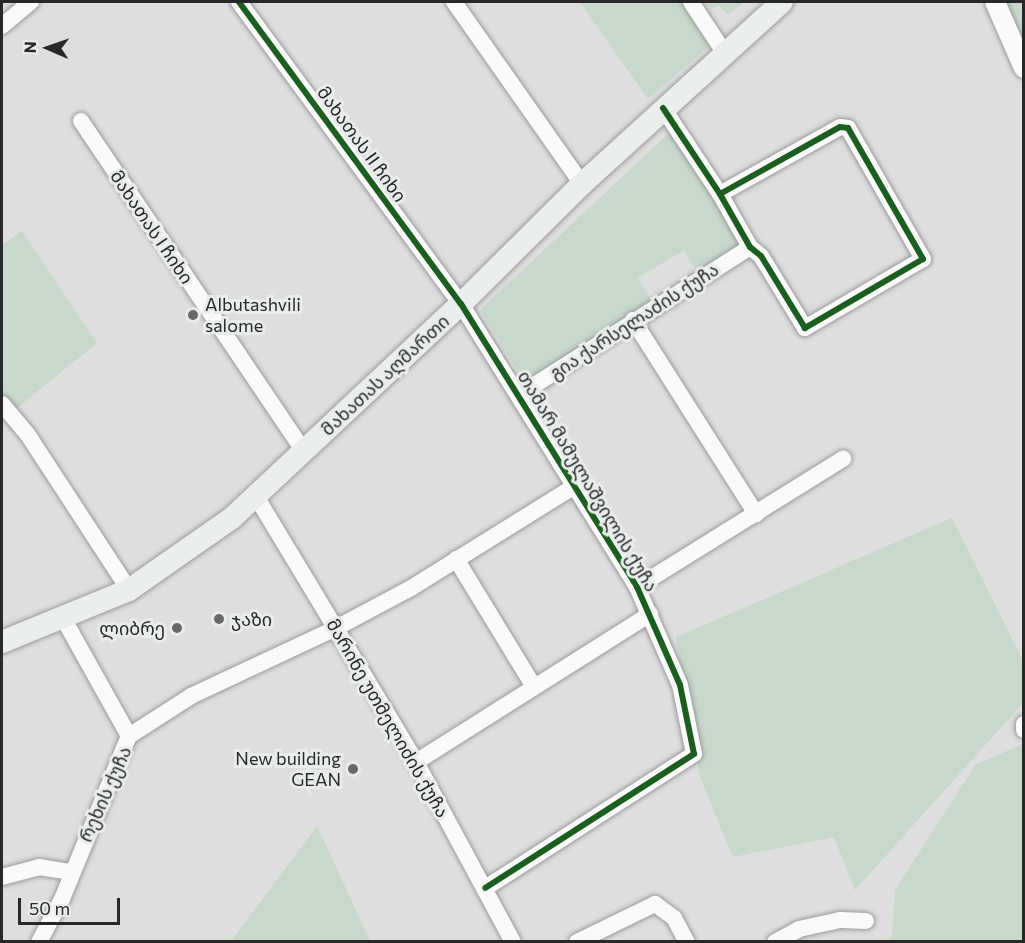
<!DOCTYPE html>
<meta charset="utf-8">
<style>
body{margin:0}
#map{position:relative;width:1025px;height:943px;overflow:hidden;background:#dddedd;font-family:Commissioner,"Noto Sans Georgian",sans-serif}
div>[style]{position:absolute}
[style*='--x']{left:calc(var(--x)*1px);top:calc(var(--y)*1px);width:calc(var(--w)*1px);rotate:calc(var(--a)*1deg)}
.green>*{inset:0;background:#c8d8ca}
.roads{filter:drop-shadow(0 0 2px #9b9c9b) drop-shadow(0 0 2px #9b9c9b)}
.minor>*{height:16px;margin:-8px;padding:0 8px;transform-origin:8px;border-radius:8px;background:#fafafa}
.tertiary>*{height:20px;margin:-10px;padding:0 10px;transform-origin:10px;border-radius:10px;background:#fafafa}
.secondary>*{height:22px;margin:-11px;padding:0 11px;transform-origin:11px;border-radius:11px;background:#ebefec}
.cycleway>*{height:6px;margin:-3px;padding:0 3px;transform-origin:3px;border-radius:3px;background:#1b5e20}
.dots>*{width:16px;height:16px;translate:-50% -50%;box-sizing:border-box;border:3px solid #e9ede9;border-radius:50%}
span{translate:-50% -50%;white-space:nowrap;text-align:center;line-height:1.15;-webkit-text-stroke:6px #e9ede9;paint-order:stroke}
.street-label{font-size:18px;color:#272827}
.poi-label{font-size:18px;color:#272827}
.left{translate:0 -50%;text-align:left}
.right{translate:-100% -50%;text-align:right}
.frame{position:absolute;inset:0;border:3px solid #272827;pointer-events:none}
.north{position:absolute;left:18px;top:18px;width:60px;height:60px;-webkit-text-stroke:4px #e9ede9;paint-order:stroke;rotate:272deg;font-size:16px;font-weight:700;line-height:24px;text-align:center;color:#272827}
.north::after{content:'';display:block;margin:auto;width:21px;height:27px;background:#272827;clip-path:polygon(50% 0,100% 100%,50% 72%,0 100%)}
.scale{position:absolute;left:18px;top:898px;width:102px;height:27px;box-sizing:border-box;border:3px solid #272827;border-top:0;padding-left:8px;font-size:18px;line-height:21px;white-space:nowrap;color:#272827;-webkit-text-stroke:4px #e9ede9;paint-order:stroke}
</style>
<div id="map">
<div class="green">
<div style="clip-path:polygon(580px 2px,685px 2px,713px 43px,648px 99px)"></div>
<div style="clip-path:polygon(706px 2px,744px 2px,728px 15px,719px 6px,711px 9px)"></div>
<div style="clip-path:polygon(987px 2px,1023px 2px,1023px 76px)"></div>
<div style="clip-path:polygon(671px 131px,743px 244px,699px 275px,684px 250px,638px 278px,653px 304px,525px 382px,480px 310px)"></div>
<div style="clip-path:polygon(22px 231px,97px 343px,12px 412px,2px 396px,2px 245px)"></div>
<div style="clip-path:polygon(952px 518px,1023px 661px,1023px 703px,855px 890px,834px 837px,733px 857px,700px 777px,676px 637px)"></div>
<div style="clip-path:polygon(1023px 744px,1023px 941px,888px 941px,892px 936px,895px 890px,976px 764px)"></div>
<div style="clip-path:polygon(317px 826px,370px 941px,231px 941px)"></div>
</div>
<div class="roads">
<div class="minor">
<div style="--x:239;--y:2;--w:375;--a:53.7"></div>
<div style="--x:461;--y:304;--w:333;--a:58.1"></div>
<div style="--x:637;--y:587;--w:107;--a:66.3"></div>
<div style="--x:680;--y:685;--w:70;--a:78.5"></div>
<div style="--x:694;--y:754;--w:248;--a:147.3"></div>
<div style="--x:454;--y:2;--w:223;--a:54.9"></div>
<div style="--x:691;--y:2;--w:60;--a:56.6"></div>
<div style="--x:2;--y:26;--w:38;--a:-40"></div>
<div style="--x:663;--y:108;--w:103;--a:56.5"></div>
<div style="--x:720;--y:194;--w:137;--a:-29.2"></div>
<div style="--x:840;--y:127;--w:8;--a:7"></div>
<div style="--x:848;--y:128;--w:151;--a:60.2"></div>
<div style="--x:923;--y:259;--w:137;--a:149.7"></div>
<div style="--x:805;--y:328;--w:84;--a:-121.4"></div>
<div style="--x:761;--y:256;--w:14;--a:-141"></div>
<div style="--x:750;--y:247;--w:61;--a:-119.5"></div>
<div style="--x:81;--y:121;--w:398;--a:56"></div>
<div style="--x:633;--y:320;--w:230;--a:57.6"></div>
<div style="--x:519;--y:395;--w:274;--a:-32.6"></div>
<div style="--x:2;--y:404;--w:40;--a:50"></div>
<div style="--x:28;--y:435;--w:185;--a:56.9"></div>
<div style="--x:257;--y:498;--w:308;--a:58.9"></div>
<div style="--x:416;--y:762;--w:204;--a:61.7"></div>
<div style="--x:456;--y:559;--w:150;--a:58.6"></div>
<div style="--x:637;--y:587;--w:243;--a:-31.9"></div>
<div style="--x:1024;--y:724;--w:6;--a:90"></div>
<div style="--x:129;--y:736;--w:74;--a:-32.8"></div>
<div style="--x:191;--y:696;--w:160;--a:-25.1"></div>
<div style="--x:336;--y:628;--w:85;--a:-28.1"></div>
<div style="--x:411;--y:588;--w:193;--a:-31.9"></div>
<div style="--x:416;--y:762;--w:277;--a:-32.3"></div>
<div style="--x:2;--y:877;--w:38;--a:-15"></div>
<div style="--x:39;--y:867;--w:31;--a:9"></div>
<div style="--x:39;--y:942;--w:49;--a:-61.9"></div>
<div style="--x:62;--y:899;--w:176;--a:-67.7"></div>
<div style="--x:129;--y:736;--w:135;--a:-119.2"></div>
<div style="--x:577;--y:942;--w:87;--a:-26"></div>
<div style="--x:655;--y:904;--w:24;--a:36"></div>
<div style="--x:674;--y:918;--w:27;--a:62"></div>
<div style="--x:775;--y:942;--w:27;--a:-28"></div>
<div style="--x:799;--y:929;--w:42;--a:-12.4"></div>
<div style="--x:840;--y:920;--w:26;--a:2"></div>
</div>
<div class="tertiary">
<div style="--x:995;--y:2;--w:72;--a:66.3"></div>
</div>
<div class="secondary">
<div style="--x:2;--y:642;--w:137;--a:-22.3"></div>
<div style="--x:129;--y:590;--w:126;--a:-35"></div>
<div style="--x:232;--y:518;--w:313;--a:-43.1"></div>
<div style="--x:461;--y:304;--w:170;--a:-44.8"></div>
<div style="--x:582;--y:184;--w:270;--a:-42.3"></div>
</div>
</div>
<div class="cycleway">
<div style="--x:239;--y:2;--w:375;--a:53.7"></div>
<div style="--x:461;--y:304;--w:333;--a:58.1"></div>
<div style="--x:637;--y:587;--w:107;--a:66.3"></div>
<div style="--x:680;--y:685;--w:70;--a:78.5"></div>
<div style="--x:694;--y:754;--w:248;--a:147.3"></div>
<div style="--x:663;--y:108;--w:103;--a:56.5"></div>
<div style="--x:720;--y:194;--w:137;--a:-29.2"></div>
<div style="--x:840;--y:127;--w:8;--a:7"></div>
<div style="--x:848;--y:128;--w:151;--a:60.2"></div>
<div style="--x:923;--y:259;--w:137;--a:149.7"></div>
<div style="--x:805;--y:328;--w:84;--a:-121.4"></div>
<div style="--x:761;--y:256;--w:14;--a:-141"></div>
<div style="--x:750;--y:247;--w:61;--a:-119.5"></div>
</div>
<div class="dots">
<div style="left:193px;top:315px;background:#676867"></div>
<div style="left:219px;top:619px;background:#676867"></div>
<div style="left:177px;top:628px;background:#676867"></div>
<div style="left:353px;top:769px;background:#676867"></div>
</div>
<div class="street-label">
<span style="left:362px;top:144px;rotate:54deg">მახათას II ჩიხი</span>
<span style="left:152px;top:227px;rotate:56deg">მახათას I ჩიხი</span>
<span style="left:634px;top:321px;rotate:-33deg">გია ქარსელაძის ქუჩა</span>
<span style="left:385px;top:375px;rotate:-43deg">მახათას აღმართი</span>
<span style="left:588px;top:481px;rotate:59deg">თამარ მამულაშვილის ქუჩა</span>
<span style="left:388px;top:718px;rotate:60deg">მარინე უთმელიძის ქუჩა</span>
<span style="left:105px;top:794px;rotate:-66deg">რეხის ქუჩა</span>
</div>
<div class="poi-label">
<span class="left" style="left:205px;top:315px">Albutashvili<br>salome</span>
<span class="left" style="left:231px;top:619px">ჯაზი</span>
<span class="right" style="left:165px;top:628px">ლიბრე</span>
<span class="right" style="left:341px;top:769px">New building<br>GEAN</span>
</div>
<div class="frame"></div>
<div class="north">N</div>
<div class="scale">50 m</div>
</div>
